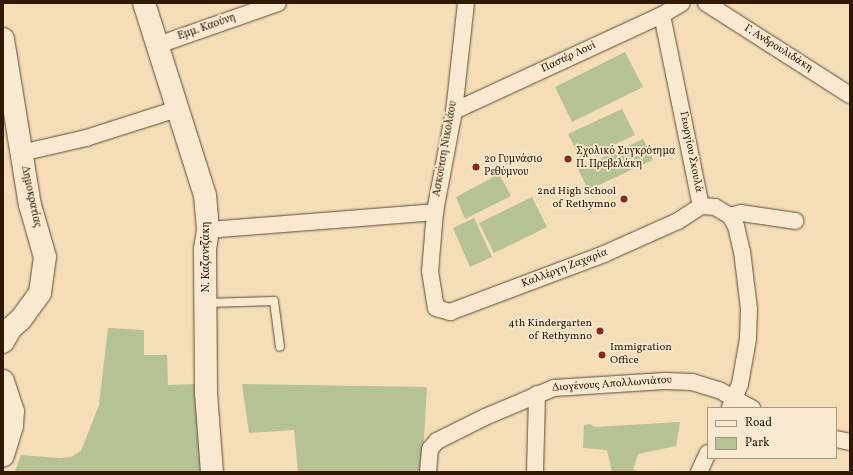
<!DOCTYPE html>
<meta charset="utf-8">
<style>
body{margin:0}
#map{position:relative;width:853px;height:475px;overflow:hidden;background:#f4ddb7;font-family:Vollkorn,serif}
div>[style]{position:absolute}
[style*='--x']{left:calc(var(--x)*1px);top:calc(var(--y)*1px);width:calc(var(--w)*1px);rotate:calc(var(--a)*1deg)}
.green>*{inset:0;background:#b5c293}
.roads{filter:drop-shadow(0 0 1px #604a30) drop-shadow(0 0 1px #604a30)}
.lane>*{height:8px;margin:-4px;padding:0 4px;transform-origin:4px;border-radius:4px;background:#f8e9d0}
.street>*{height:16px;margin:-8px;padding:0 8px;transform-origin:8px;border-radius:8px;background:#f8e9d0}
.secondary>*{height:22px;margin:-11px;padding:0 11px;transform-origin:11px;border-radius:11px;background:#f8e9d0}
.dots>*{width:11px;height:11px;translate:-50% -50%;box-sizing:border-box;border:2px solid #f8e9d0;border-radius:50%}
span{translate:-50% -50%;white-space:nowrap;text-align:center;line-height:1.15;-webkit-text-stroke:3.5px #f8e9d0;paint-order:stroke}
.street-label{font-size:11px;color:#2f1903}
.poi-label{font-size:11px;color:#2f1903}
.left{translate:0 -50%;text-align:left}
.right{translate:-100% -50%;text-align:right}
.frame{position:absolute;inset:0;border:4px solid #2f1903;pointer-events:none}
.legend{position:absolute;left:707px;top:407px;width:130px;height:52px;box-sizing:border-box;background:#f8e9d0;border:1px solid #a8967e;margin:0;padding:5px 7px;list-style:none;font-size:12px;color:#2f1903}
.legend li{display:flex;align-items:center;gap:8px;height:20px}
.legend b{width:20px;border:1px solid #a8967e}
</style>
<div id="map">
<div class="green">
<div style="clip-path:polygon(625px 52px,643px 87px,572px 122px,555px 87px)"></div>
<div style="clip-path:polygon(622px 109px,635px 135px,581px 160px,568px 134px)"></div>
<div style="clip-path:polygon(643px 139px,653px 160px,588px 190px,578px 169px)"></div>
<div style="clip-path:polygon(499px 174px,511px 196px,465px 219px,456px 197px)"></div>
<div style="clip-path:polygon(532px 197px,547px 227px,494px 253px,479px 223px)"></div>
<div style="clip-path:polygon(474px 218px,492px 257px,470px 267px,453px 228px)"></div>
<div style="clip-path:polygon(108px 328px,144px 330px,144px 355px,167px 355px,168px 385px,200px 384px,205px 472px,15px 472px,21px 455px,59px 458px,71px 457px,81px 451px,99px 405px)"></div>
<div style="clip-path:polygon(242px 384px,427px 387px,422px 472px,298px 472px,294px 430px,249px 433px)"></div>
<div style="clip-path:polygon(680px 422px,676px 446px,638px 454px,633px 470px,645px 472px,612px 472px,607px 450px,583px 448px,584px 425px,590px 424px,594px 427px)"></div>
</div>
<div class="roads">
<div class="lane">
<div style="--x:207;--y:303;--w:67;--a:-1.7"></div>
<div style="--x:274;--y:301;--w:46;--a:82.6"></div>
</div>
<div class="street">
<div style="--x:466;--y:3;--w:109;--a:96.3"></div>
<div style="--x:454;--y:111;--w:103;--a:100.7"></div>
<div style="--x:435;--y:212;--w:59;--a:94.8"></div>
<div style="--x:430;--y:271;--w:37;--a:81"></div>
<div style="--x:436;--y:308;--w:15;--a:16"></div>
<div style="--x:450;--y:312;--w:165;--a:-20.6"></div>
<div style="--x:604;--y:254;--w:81;--a:-24"></div>
<div style="--x:678;--y:221;--w:27;--a:-33"></div>
<div style="--x:706;--y:3;--w:171;--a:32.6"></div>
<div style="--x:662;--y:15;--w:195;--a:78.5"></div>
<div style="--x:701;--y:206;--w:14;--a:4"></div>
<div style="--x:715;--y:207;--w:17;--a:31"></div>
<div style="--x:730;--y:216;--w:12;--a:59"></div>
<div style="--x:736;--y:226;--w:26;--a:77"></div>
<div style="--x:742;--y:251;--w:58;--a:83.1"></div>
<div style="--x:749;--y:309;--w:30;--a:92"></div>
<div style="--x:748;--y:339;--w:46;--a:100.1"></div>
<div style="--x:740;--y:384;--w:26;--a:113"></div>
<div style="--x:158;--y:45;--w:127;--a:-19.3"></div>
<div style="--x:454;--y:111;--w:229;--a:-24.8"></div>
<div style="--x:662;--y:15;--w:23;--a:-31"></div>
<div style="--x:21;--y:153;--w:67;--a:-13"></div>
<div style="--x:86;--y:138;--w:96;--a:-17.7"></div>
<div style="--x:730;--y:216;--w:11;--a:-15"></div>
<div style="--x:741;--y:213;--w:55;--a:8.4"></div>
<div style="--x:208;--y:230;--w:228;--a:-4.5"></div>
<div style="--x:836;--y:439;--w:14;--a:12"></div>
<div style="--x:428;--y:472;--w:23;--a:-85"></div>
<div style="--x:430;--y:449;--w:11;--a:-49"></div>
<div style="--x:437;--y:441;--w:54;--a:-26.6"></div>
<div style="--x:485;--y:417;--w:75;--a:-22.8"></div>
<div style="--x:554;--y:388;--w:111;--a:-3.6"></div>
<div style="--x:665;--y:381;--w:27;--a:2"></div>
<div style="--x:692;--y:382;--w:28;--a:17"></div>
<div style="--x:719;--y:390;--w:38;--a:29"></div>
<div style="--x:535;--y:472;--w:78;--a:-88.5"></div>
<div style="--x:699;--y:472;--w:21;--a:-65"></div>
</div>
<div class="secondary">
<div style="--x:144;--y:3;--w:201;--a:72.4"></div>
<div style="--x:205;--y:195;--w:35;--a:85"></div>
<div style="--x:208;--y:230;--w:20;--a:99"></div>
<div style="--x:205;--y:250;--w:143;--a:89.6"></div>
<div style="--x:206;--y:393;--w:79;--a:85.7"></div>
<div style="--x:3;--y:39;--w:168;--a:80.8"></div>
<div style="--x:30;--y:205;--w:54;--a:73.9"></div>
<div style="--x:45;--y:257;--w:36;--a:98"></div>
<div style="--x:40;--y:293;--w:32;--a:126"></div>
<div style="--x:21;--y:319;--w:13;--a:138"></div>
<div style="--x:11;--y:328;--w:16;--a:120"></div>
<div style="--x:3;--y:381;--w:32;--a:72"></div>
<div style="--x:13;--y:411;--w:15;--a:94"></div>
<div style="--x:12;--y:426;--w:31;--a:107"></div>
</div>
</div>
<div class="dots">
<div style="left:568px;top:159px;background:#8f2418"></div>
<div style="left:476px;top:167px;background:#8f2418"></div>
<div style="left:624px;top:199px;background:#8f2418"></div>
<div style="left:600px;top:331px;background:#8f2418"></div>
<div style="left:602px;top:355px;background:#8f2418"></div>
</div>
<div class="street-label">
<span style="left:207px;top:28px;rotate:-19deg">Εμμ. Καούνη</span>
<span style="left:778px;top:49px;rotate:32deg">Γ. Ανδρουλιδάκη</span>
<span style="left:569px;top:58px;rotate:-25deg">Παστέρ Λουί</span>
<span style="left:446px;top:149px;rotate:-80deg">Ασκούτση Νικολάου</span>
<span style="left:690px;top:152px;rotate:79deg">Γεωργίου Σκουλά</span>
<span style="left:30px;top:197px;rotate:78deg">Δημοκρατίας</span>
<span style="left:207px;top:257px;rotate:-90deg">Ν. Καζαντζάκη</span>
<span style="left:565px;top:269px;rotate:-21deg">Καλλέργη Ζαχαρία</span>
<span style="left:612px;top:385px;rotate:-4deg">Διογένους Απολλωνιάτου</span>
</div>
<div class="poi-label">
<span class="left" style="left:576px;top:159px">Σχολικό Συγκρότημα<br>Π. Πρεβελάκη</span>
<span class="left" style="left:484px;top:167px">2ο Γυμνάσιο<br>Ρεθύμνου</span>
<span class="right" style="left:616px;top:199px">2nd High School<br>of Rethymno</span>
<span class="right" style="left:592px;top:331px">4th Kindergarten<br>of Rethymno</span>
<span class="left" style="left:610px;top:355px">Immigration<br>Office</span>
</div>
<div class="frame"></div>
<ul class="legend">
<li><b style="height:5px;background:#f8e9d0"></b>Road</li>
<li><b style="height:11px;background:#b5c293"></b>Park</li>
</ul>
</div>
